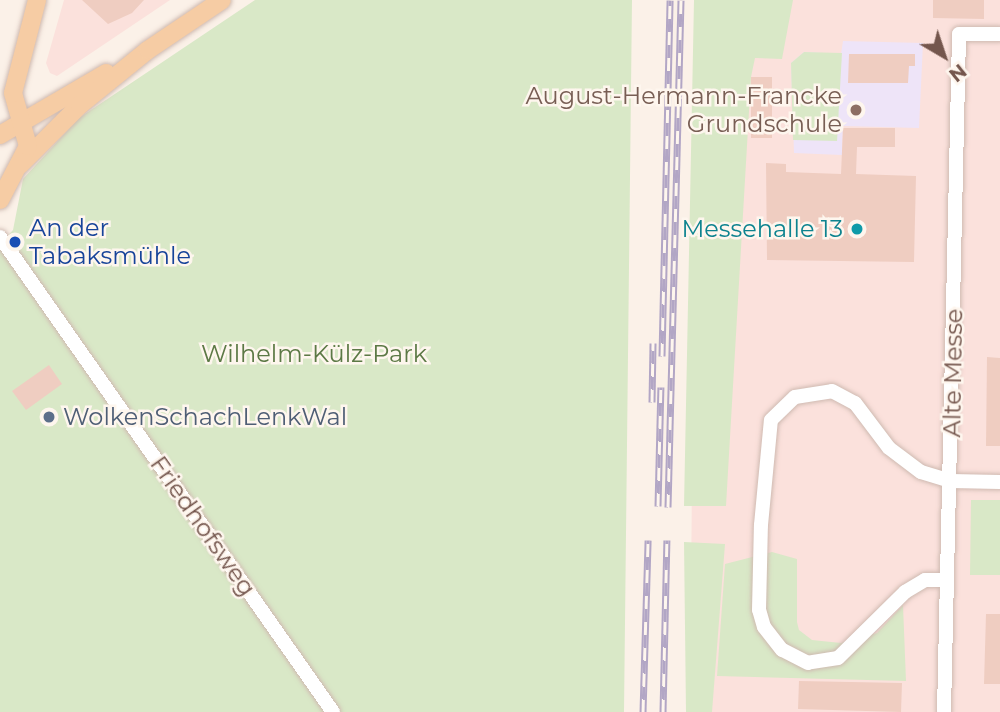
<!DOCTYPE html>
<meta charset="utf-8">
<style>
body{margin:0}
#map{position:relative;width:1000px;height:712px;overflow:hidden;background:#fbf1e8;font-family:Montserrat,sans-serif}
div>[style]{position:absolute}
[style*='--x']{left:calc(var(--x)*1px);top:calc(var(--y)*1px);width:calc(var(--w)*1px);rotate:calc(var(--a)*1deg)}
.commercial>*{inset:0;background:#fbe1dc}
.education>*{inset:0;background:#eee4f8}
.green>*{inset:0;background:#d9e8c7}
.building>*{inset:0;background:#efcdc1}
.roads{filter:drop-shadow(0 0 2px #cfbab1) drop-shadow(0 0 2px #cfbab1)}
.minor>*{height:14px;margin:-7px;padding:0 7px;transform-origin:7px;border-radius:7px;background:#fff}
.major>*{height:18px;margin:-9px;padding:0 9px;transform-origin:9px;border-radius:9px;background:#f6cca4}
.rail>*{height:7px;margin-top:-3.5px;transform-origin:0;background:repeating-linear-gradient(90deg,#fef6ee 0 13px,#b2a6c5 0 26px);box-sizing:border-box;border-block:2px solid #b2a6c5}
.dots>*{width:19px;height:19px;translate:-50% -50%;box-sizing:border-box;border:4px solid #fef6ee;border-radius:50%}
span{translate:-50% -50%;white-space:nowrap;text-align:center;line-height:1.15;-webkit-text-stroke:5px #fef6ee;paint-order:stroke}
.education-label{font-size:24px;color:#785e54}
.right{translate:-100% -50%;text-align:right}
.transit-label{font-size:24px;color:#164399}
.left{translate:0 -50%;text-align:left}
.culture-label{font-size:24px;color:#0d838f}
.park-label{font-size:24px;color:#5c7945}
.street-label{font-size:24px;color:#74564d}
.service-label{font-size:24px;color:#4e5e75}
.north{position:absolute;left:909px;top:21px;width:70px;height:70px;-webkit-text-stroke:5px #fef6ee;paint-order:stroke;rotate:141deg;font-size:19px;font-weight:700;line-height:28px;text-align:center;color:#74564d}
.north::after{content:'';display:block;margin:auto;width:24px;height:32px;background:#74564d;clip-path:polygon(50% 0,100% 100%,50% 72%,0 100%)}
</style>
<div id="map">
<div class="commercial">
<div style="clip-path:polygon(64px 0,170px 0,57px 76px,50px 73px,46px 63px)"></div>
<div style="clip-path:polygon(696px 0,1000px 0,1000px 712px,690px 712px)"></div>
</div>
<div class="education">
<div style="clip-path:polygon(843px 41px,923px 43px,919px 128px,843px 126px,842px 155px,794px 153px,791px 63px,804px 52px,841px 54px)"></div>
</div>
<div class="green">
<div style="clip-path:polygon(255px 0,632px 0,624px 712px,0 712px,0 244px,13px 230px,23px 179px,79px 118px)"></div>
<div style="clip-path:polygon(694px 0,793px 0,782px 59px,755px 58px,751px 77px,726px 506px,684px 506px)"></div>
<div style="clip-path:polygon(804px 52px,842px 53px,837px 141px,793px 140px,791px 63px)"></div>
<div style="clip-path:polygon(971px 500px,1000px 500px,1000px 575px,970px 575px)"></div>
<div style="clip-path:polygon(684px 542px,725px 544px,712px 712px,686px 712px)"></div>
<div style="clip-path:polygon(772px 552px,797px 559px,797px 622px,799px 630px,812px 640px,841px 643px,877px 633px,903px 605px,906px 681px,717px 676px,725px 564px)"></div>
</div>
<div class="building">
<div style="clip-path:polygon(82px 0,144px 0,132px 13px,108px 24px)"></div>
<div style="clip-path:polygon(933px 0,984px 0,984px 19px,933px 18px)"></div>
<div style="clip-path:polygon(849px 54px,915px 54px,915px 66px,909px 66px,908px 83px,848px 83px)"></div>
<div style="clip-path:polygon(751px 77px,772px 77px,772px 138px,751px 138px)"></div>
<div style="clip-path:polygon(843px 128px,895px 128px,895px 147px,857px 147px,856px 174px,916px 176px,914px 262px,767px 260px,766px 163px,786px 164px,786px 172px,841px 174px)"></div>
<div style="clip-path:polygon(987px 357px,1000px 358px,1000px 446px,986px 446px)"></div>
<div style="clip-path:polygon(49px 365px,62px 384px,26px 410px,12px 391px)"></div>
<div style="clip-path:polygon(986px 614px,1000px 614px,1000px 684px,984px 684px)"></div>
<div style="clip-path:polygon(799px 681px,902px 683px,901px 712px,798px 709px)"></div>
</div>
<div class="roads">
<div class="minor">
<div style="--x:0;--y:237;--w:580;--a:54.97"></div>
<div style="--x:947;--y:580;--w:22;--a:180"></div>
<div style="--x:925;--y:580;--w:23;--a:149"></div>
<div style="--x:905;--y:592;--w:94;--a:135.4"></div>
<div style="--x:838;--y:658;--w:30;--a:171"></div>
<div style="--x:808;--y:663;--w:29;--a:-153"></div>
<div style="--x:782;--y:650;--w:29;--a:-128"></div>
<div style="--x:764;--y:627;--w:18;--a:-106"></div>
<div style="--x:759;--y:610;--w:85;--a:-88.7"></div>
<div style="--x:761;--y:525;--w:105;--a:-84.6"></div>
<div style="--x:771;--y:420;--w:33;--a:-44"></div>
<div style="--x:795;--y:397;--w:37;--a:-9"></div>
<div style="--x:832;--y:391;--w:26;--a:28"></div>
<div style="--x:855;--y:403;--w:56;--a:52.9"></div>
<div style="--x:889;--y:448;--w:40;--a:37"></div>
<div style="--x:921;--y:472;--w:31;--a:17"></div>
<div style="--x:951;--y:481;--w:49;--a:1.2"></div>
<div style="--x:944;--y:712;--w:678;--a:-88.73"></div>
<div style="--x:959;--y:34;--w:41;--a:0"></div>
</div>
<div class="major">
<div style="--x:0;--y:135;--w:123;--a:-30.3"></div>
<div style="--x:20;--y:165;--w:85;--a:-45"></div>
<div style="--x:80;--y:105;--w:87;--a:-39"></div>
<div style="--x:148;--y:50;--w:89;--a:-34"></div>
<div style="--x:0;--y:200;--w:61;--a:-62.6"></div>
<div style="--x:28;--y:146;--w:55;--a:-105.8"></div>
<div style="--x:13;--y:93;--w:96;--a:-75.5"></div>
</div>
</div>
<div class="rail">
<div style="--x:662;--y:356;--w:356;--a:-88.7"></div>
<div style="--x:652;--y:402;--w:59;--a:-89"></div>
<div style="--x:658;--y:506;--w:119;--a:-88.6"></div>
<div style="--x:668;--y:507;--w:507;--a:-88.53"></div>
<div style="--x:643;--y:712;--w:172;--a:-88.3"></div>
<div style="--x:663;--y:712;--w:172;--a:-88.7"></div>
</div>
<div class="dots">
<div style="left:856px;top:110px;background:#8d6e63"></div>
<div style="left:857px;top:229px;background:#0f9aa8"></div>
<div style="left:15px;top:242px;background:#1a4fb4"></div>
<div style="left:49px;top:417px;background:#5c6f8a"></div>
</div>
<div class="education-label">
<span class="right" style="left:842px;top:110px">August-Hermann-Francke<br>Grundschule</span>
</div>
<div class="transit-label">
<span class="left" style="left:29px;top:242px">An der<br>Tabaksmühle</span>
</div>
<div class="culture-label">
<span class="right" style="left:843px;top:229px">Messehalle 13</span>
</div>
<div class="park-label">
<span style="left:314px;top:354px">Wilhelm-Külz-Park</span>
</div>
<div class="street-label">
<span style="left:953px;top:373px;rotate:-89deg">Alte Messe</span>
<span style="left:203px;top:526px;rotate:55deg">Friedhofsweg</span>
</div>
<div class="service-label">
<span class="left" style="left:63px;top:417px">WolkenSchachLenkWal</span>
</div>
<div class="north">N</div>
</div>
